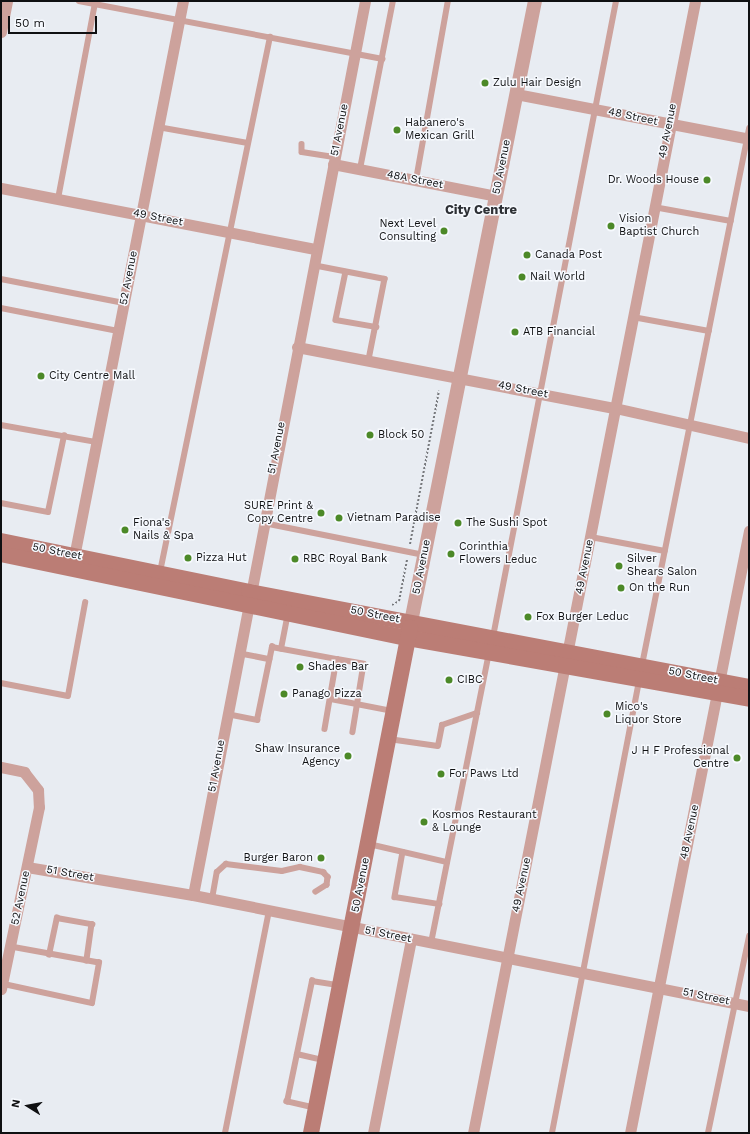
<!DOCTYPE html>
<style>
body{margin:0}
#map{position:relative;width:750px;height:1134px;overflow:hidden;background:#e8ecf2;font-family:"Work Sans",sans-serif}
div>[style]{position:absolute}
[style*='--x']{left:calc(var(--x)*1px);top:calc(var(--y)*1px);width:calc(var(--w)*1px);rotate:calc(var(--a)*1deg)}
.path>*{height:2px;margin-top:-1px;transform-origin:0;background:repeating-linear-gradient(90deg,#77797d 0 2px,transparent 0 4px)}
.service>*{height:5.5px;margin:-2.75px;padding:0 2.75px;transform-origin:2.75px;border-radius:2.75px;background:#cda29c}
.minor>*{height:11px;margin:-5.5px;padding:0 5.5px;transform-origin:5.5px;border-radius:5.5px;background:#cda29c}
.tertiary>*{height:14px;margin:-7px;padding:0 7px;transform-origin:7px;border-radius:7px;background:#cda29c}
.secondary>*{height:16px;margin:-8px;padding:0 8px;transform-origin:8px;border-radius:8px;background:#bb7d75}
.dots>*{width:11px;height:11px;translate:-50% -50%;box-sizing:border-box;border:2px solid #f6f9fe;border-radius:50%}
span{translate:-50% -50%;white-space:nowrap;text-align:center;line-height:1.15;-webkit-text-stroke:3px #f6f9fe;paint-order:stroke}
.poi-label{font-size:11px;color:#0f1012}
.left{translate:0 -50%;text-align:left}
.right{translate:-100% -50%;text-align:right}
.street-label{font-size:11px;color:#0f1012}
.quarter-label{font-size:13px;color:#2d3035;font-weight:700}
.frame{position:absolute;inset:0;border:2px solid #0f1012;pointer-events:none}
.north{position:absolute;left:8px;top:1086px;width:40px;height:40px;-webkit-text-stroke:3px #f6f9fe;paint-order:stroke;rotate:281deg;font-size:11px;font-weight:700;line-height:16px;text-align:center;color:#0f1012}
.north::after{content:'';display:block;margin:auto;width:14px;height:18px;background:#0f1012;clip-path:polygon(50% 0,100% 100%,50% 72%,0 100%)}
.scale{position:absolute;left:8px;top:16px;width:89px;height:18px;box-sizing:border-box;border:2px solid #0f1012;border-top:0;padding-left:5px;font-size:12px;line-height:14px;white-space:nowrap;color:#0f1012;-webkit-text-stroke:3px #f6f9fe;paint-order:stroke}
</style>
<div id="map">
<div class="path">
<div style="--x:410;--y:544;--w:156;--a:-79.3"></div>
<div style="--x:392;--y:605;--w:8;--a:-30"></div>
<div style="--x:399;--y:601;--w:42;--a:-79"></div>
</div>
<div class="service">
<div style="--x:79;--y:1;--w:309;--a:10.8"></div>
<div style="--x:158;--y:127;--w:91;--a:10.1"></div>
<div style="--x:302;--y:144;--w:8;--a:90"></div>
<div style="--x:302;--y:152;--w:32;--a:9"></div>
<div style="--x:360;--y:169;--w:171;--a:-78.9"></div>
<div style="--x:416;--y:180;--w:182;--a:-79.9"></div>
<div style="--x:58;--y:199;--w:198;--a:-79.3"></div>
<div style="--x:654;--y:207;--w:78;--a:10.3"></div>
<div style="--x:313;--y:265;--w:73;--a:11"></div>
<div style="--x:385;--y:279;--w:83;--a:101.2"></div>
<div style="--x:346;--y:272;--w:49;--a:101.8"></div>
<div style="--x:336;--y:320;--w:41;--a:9.9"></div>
<div style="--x:1;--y:279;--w:125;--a:11"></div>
<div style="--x:1;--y:308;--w:119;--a:11.1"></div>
<div style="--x:633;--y:317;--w:77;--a:10.4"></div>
<div style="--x:1;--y:425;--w:97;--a:10.1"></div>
<div style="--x:1;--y:503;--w:48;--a:10.8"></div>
<div style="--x:48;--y:512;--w:78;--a:-78.1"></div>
<div style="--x:264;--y:523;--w:163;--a:11.3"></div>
<div style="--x:591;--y:537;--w:75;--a:10.7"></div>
<div style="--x:160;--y:572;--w:546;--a:-78.38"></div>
<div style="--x:493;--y:637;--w:648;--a:-79.05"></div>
<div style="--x:281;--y:649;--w:36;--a:-79"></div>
<div style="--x:238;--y:653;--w:32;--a:11"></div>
<div style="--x:337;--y:659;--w:27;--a:10"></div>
<div style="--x:364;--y:664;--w:69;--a:99.2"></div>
<div style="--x:642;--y:665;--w:547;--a:-78.71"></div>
<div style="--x:1;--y:683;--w:68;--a:11"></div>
<div style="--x:68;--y:696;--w:95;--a:-79.6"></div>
<div style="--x:331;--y:699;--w:63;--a:11"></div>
<div style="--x:227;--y:714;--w:31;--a:11"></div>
<div style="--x:257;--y:720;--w:75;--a:-78.4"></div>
<div style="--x:272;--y:647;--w:66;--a:10.5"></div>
<div style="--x:337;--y:659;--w:71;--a:99.7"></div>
<div style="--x:389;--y:739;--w:49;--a:8.1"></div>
<div style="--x:438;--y:746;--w:21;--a:-79"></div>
<div style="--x:442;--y:725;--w:37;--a:-19"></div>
<div style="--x:369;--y:844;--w:80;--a:13"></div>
<div style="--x:403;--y:852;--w:46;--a:100.1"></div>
<div style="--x:395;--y:897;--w:45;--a:9"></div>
<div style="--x:212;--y:899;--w:27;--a:-80"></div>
<div style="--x:217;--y:872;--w:12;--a:-42"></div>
<div style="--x:226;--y:864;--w:56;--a:7.1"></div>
<div style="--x:282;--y:871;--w:18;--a:-13"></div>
<div style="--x:300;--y:867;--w:24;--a:12"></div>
<div style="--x:323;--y:872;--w:7;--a:45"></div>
<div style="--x:328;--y:877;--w:8;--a:97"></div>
<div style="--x:327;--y:885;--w:13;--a:148"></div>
<div style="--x:431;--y:943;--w:295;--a:-78.7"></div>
<div style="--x:49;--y:955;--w:38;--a:-78"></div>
<div style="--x:57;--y:918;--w:36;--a:10"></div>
<div style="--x:92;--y:924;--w:37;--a:98"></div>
<div style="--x:4;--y:984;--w:90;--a:12.2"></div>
<div style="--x:92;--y:1003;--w:41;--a:-80.1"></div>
<div style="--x:99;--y:963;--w:89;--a:-169.7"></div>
<div style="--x:297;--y:1054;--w:28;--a:13"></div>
<div style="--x:314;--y:1108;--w:28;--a:-167"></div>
<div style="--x:287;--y:1102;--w:124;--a:-78.3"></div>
<div style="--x:312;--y:981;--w:26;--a:9"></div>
<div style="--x:225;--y:1133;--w:226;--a:-78.8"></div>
<div style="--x:552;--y:1133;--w:461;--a:-79.1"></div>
<div style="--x:708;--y:1133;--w:201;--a:-78.2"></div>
</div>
<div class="minor">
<div style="--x:1;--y:32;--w:32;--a:-79"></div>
<div style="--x:516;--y:94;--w:237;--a:10.9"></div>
<div style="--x:333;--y:164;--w:166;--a:11.1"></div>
<div style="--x:1;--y:188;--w:321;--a:11"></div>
<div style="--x:297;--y:347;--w:324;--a:10.9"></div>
<div style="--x:615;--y:408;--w:137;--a:12.6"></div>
<div style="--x:73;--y:562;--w:572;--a:-78.91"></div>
<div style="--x:1;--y:767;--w:24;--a:12"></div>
<div style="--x:24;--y:772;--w:23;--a:52"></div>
<div style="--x:38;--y:790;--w:17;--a:87"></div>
<div style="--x:39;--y:807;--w:186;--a:101.8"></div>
<div style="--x:27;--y:867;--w:168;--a:9.6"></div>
<div style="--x:193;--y:895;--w:567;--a:11.29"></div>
<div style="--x:193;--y:895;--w:910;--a:-79.11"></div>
<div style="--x:373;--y:1133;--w:198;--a:-78.9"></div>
<div style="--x:473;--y:1133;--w:1154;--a:-78.9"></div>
<div style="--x:630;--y:1133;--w:614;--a:-78.82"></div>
</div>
<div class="tertiary">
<div style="--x:411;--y:622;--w:633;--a:-78.71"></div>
</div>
<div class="secondary">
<div style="--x:1;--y:541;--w:253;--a:11.6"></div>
<div style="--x:249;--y:592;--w:509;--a:10.76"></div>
<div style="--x:1;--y:554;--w:416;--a:11.7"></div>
<div style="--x:408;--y:638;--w:346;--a:10.1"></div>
<div style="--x:311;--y:1133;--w:515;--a:-78.91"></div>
</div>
<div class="dots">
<div style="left:485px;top:83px;background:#4c8928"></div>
<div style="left:397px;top:130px;background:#4c8928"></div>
<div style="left:707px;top:180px;background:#4c8928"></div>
<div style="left:611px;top:226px;background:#4c8928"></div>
<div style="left:444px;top:231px;background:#4c8928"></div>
<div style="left:527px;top:255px;background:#4c8928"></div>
<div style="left:522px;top:277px;background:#4c8928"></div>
<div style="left:515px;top:332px;background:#4c8928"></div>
<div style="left:41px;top:376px;background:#4c8928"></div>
<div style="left:370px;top:435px;background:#4c8928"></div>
<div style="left:321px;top:513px;background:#4c8928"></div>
<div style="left:339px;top:518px;background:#4c8928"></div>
<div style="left:458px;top:523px;background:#4c8928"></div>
<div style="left:125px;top:530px;background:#4c8928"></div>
<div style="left:451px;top:554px;background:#4c8928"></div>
<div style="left:188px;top:558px;background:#4c8928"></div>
<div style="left:295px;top:559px;background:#4c8928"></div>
<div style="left:619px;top:566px;background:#4c8928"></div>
<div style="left:621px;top:588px;background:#4c8928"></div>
<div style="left:528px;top:617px;background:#4c8928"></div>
<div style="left:300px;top:667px;background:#4c8928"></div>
<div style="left:449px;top:680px;background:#4c8928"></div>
<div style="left:284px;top:694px;background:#4c8928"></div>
<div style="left:607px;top:714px;background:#4c8928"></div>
<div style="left:348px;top:756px;background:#4c8928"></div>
<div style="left:737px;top:758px;background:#4c8928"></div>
<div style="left:441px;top:774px;background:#4c8928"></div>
<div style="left:424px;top:822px;background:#4c8928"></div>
<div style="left:321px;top:858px;background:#4c8928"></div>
</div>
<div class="poi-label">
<span class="left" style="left:493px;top:83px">Zulu Hair Design</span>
<span class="left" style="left:405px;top:130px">Habanero's<br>Mexican Grill</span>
<span class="right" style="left:699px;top:180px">Dr. Woods House</span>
<span class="left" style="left:619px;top:226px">Vision<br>Baptist Church</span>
<span class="right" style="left:436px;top:231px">Next Level<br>Consulting</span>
<span class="left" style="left:535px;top:255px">Canada Post</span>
<span class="left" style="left:530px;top:277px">Nail World</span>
<span class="left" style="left:523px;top:332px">ATB Financial</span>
<span class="left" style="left:49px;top:376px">City Centre Mall</span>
<span class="left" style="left:378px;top:435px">Block 50</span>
<span class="right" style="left:313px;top:513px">SURE Print &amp;<br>Copy Centre</span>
<span class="left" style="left:347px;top:518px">Vietnam Paradise</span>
<span class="left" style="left:466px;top:523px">The Sushi Spot</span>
<span class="left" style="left:133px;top:530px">Fiona's<br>Nails &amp; Spa</span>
<span class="left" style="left:459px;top:554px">Corinthia<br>Flowers Leduc</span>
<span class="left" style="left:196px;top:558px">Pizza Hut</span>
<span class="left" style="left:303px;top:559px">RBC Royal Bank</span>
<span class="left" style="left:627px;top:566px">Silver<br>Shears Salon</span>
<span class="left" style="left:629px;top:588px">On the Run</span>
<span class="left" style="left:536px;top:617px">Fox Burger Leduc</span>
<span class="left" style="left:308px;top:667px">Shades Bar</span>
<span class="left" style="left:457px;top:680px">CIBC</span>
<span class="left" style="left:292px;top:694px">Panago Pizza</span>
<span class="left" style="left:615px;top:714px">Mico's<br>Liquor Store</span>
<span class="right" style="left:340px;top:756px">Shaw Insurance<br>Agency</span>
<span class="right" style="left:729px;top:758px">J H F Professional<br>Centre</span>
<span class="left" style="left:449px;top:774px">For Paws Ltd</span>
<span class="left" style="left:432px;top:822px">Kosmos Restaurant<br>&amp; Lounge</span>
<span class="right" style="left:313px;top:858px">Burger Baron</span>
</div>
<div class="street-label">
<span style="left:633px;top:117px;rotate:12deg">48 Street</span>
<span style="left:340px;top:130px;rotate:-79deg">51 Avenue</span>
<span style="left:668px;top:131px;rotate:-79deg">49 Avenue</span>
<span style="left:502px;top:167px;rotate:-79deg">50 Avenue</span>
<span style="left:415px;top:180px;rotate:11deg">48A Street</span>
<span style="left:158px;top:218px;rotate:11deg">49 Street</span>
<span style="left:129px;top:278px;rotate:-79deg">52 Avenue</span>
<span style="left:523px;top:390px;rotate:11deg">49 Street</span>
<span style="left:277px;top:448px;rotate:-79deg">51 Avenue</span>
<span style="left:57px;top:552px;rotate:11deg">50 Street</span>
<span style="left:422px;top:567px;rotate:-79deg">50 Avenue</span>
<span style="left:585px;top:567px;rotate:-79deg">49 Avenue</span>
<span style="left:375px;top:615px;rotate:11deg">50 Street</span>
<span style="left:693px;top:676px;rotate:11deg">50 Street</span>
<span style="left:217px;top:766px;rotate:-80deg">51 Avenue</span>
<span style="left:690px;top:832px;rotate:-78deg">48 Avenue</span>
<span style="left:70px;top:874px;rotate:10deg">51 Street</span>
<span style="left:361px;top:885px;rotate:-79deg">50 Avenue</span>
<span style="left:522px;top:885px;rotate:-78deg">49 Avenue</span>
<span style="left:21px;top:898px;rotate:-78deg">52 Avenue</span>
<span style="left:388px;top:935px;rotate:11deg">51 Street</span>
<span style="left:706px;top:997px;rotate:12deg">51 Street</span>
</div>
<div class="quarter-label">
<span style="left:481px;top:210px">City Centre</span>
</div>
<div class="frame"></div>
<div class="north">N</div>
<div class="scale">50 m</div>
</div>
